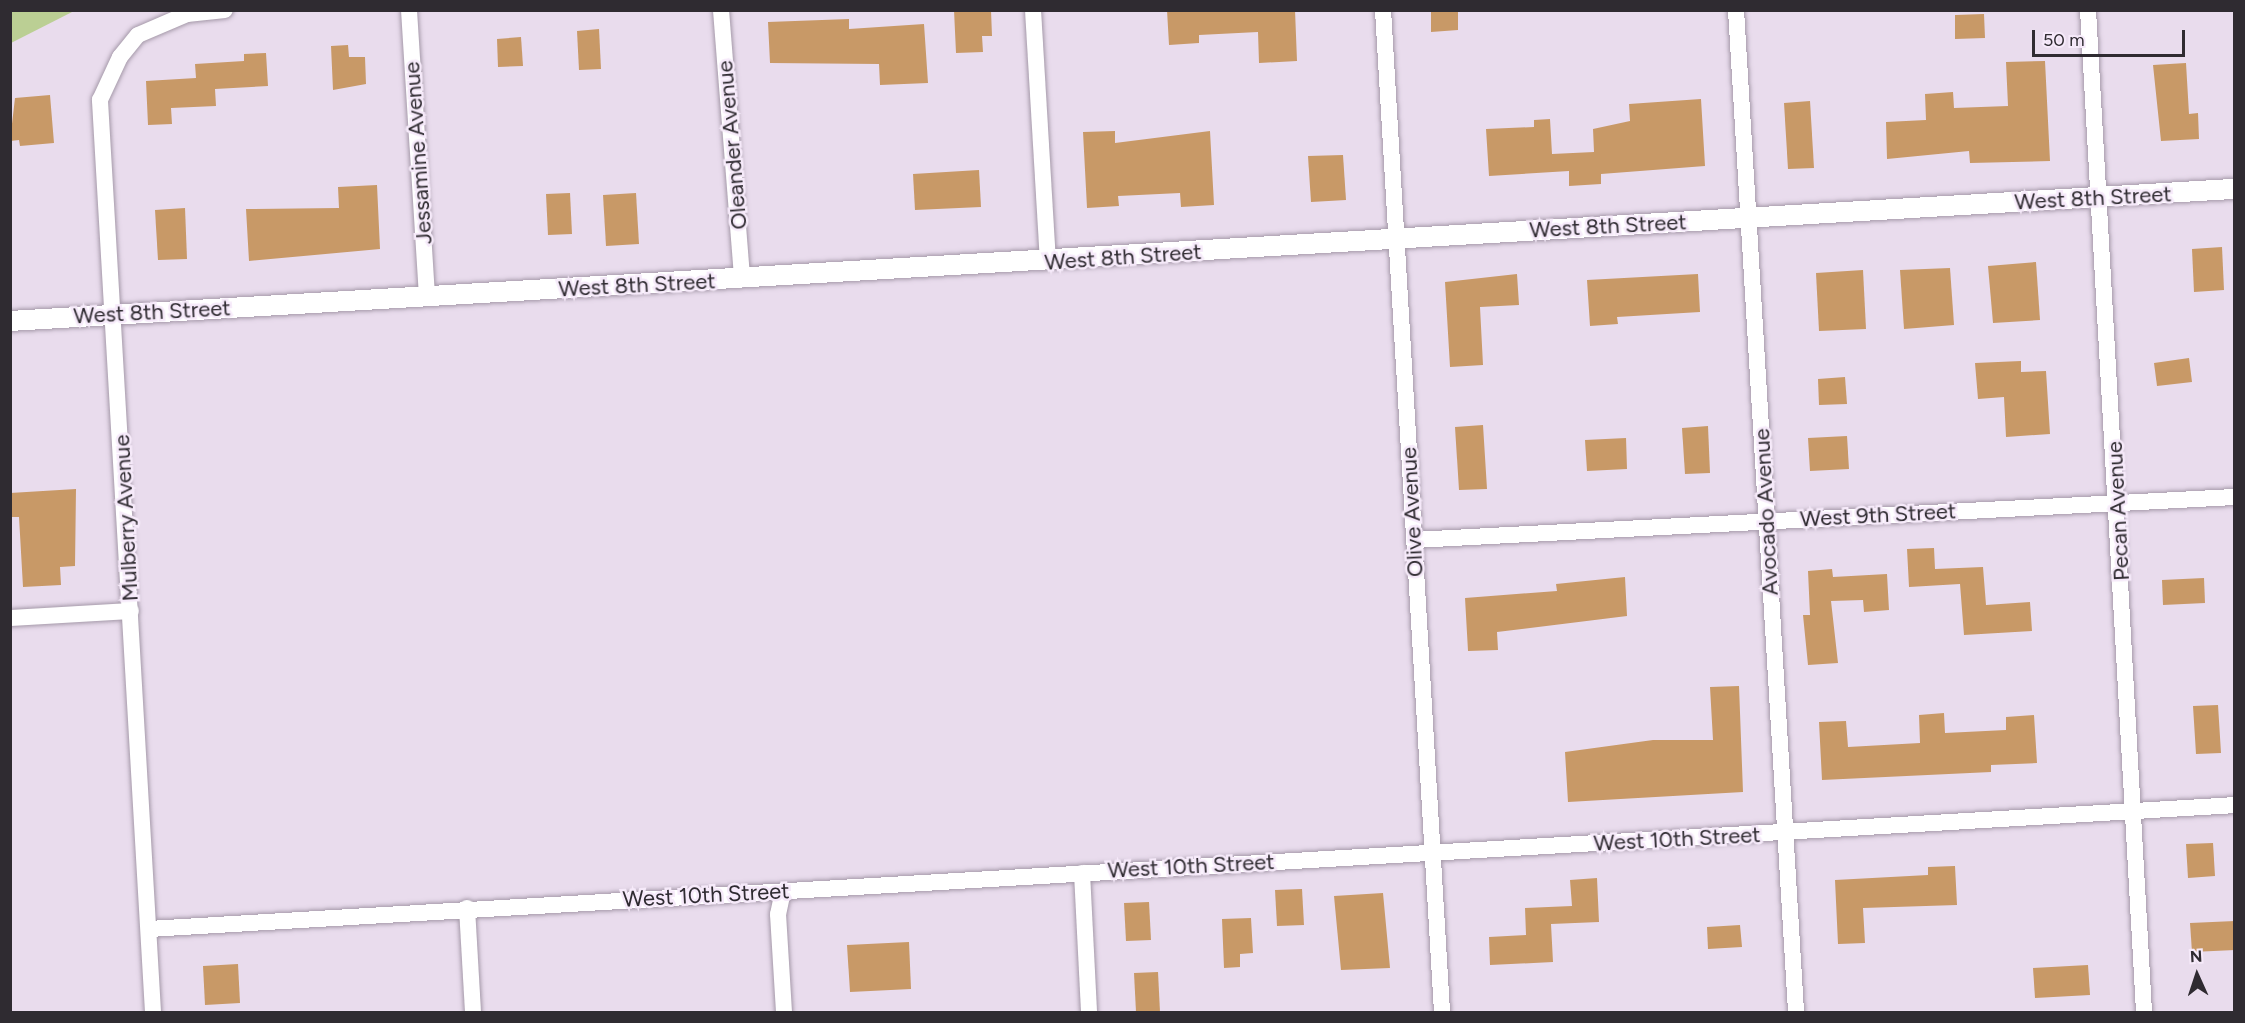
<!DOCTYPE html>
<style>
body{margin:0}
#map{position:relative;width:2245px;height:1023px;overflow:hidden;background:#e9dced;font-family:Figtree,sans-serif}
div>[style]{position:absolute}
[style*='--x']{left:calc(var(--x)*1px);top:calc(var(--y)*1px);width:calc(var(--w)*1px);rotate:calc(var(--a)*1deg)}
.green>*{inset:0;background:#bbcf94}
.building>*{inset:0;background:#c89967}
.roads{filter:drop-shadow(0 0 2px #a599a9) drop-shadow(0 0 2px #a599a9)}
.minor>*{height:16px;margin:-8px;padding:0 8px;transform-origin:8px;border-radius:8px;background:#fff}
.tertiary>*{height:20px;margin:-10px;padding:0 10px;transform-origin:10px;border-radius:10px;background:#fff}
span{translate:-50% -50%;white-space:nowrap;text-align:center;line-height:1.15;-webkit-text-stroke:5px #f6eafa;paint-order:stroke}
.street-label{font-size:22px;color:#2f2b31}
.frame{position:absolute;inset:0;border:12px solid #2f2b31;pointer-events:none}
.north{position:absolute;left:2167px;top:945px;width:60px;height:60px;-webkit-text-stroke:4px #f6eafa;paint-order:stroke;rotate:357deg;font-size:16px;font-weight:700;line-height:24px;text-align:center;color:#2f2b31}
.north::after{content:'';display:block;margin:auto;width:21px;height:27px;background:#2f2b31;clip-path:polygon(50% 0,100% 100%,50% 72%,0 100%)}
.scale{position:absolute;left:2032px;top:30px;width:153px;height:27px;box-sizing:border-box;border:3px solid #2f2b31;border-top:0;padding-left:8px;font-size:18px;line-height:21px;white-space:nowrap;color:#2f2b31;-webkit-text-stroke:4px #f6eafa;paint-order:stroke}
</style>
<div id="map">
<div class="green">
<div style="clip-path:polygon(11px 10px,74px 10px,74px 11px,11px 43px)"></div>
</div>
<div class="building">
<div style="clip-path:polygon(954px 10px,991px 10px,992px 36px,982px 36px,983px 52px,956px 53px)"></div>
<div style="clip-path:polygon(1167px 10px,1295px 10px,1297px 61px,1259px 63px,1258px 32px,1199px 35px,1199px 43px,1169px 45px)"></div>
<div style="clip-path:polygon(1431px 10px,1458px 10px,1458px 30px,1431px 32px)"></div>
<div style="clip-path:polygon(1984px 14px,1985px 38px,1955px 39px,1955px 15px)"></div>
<div style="clip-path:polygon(849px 19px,849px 29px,924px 24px,928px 83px,880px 85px,879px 64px,770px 63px,768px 22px)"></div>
<div style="clip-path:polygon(599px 29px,601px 69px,579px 70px,577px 31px)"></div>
<div style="clip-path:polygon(521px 37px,523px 66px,498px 67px,497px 39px)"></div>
<div style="clip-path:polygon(348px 45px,349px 57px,365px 57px,366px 84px,333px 90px,331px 46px)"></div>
<div style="clip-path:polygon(266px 53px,268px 86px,215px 89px,216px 106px,171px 108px,172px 124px,148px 125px,146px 81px,196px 78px,195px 64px,244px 61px,244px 54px)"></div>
<div style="clip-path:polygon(2045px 61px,2050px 161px,1970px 163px,1969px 151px,1887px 159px,1886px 122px,1926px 120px,1925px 94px,1953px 92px,1954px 108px,2008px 106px,2006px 62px)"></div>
<div style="clip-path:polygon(2186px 63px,2189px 114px,2198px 113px,2199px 139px,2161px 141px,2153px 65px)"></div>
<div style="clip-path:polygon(50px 95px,54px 143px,20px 146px,19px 140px,10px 141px,15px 98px)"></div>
<div style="clip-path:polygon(1701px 99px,1705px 166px,1601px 174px,1601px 184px,1569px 186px,1569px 171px,1489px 176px,1486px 129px,1534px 127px,1534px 120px,1550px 119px,1552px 154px,1594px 152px,1593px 129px,1630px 121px,1629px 104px)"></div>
<div style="clip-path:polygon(1810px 101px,1814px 168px,1788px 169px,1784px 103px)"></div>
<div style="clip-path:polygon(1115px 131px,1115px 143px,1210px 131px,1214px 205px,1181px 207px,1180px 193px,1118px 196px,1119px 206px,1087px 208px,1083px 132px)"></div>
<div style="clip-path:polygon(1343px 155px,1346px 200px,1311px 202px,1308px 156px)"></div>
<div style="clip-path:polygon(979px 170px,981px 207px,915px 210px,913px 174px)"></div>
<div style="clip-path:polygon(377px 185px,380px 249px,249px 261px,246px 209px,339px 208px,338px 187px)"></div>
<div style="clip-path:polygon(570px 193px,572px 234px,548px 235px,546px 194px)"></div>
<div style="clip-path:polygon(636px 193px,639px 244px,606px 246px,603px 195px)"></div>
<div style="clip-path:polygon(185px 208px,187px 259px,158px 260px,155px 210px)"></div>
<div style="clip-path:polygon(2222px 247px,2224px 290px,2194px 292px,2192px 249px)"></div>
<div style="clip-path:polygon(2036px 262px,2040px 320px,1993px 323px,1988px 266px)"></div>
<div style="clip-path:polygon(1950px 268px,1954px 325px,1904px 329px,1900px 270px)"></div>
<div style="clip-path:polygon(1863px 270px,1866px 329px,1819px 331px,1816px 273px)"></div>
<div style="clip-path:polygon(1517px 274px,1519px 305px,1480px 307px,1483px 365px,1450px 367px,1445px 282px)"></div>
<div style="clip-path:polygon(1698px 274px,1700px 312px,1617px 317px,1618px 324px,1590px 326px,1587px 280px)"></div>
<div style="clip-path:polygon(2189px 358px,2192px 382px,2157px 386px,2154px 363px)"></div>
<div style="clip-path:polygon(2021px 361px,2021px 372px,2046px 371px,2050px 434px,2006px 437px,2004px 397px,1978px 399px,1975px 363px)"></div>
<div style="clip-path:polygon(1845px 377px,1847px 404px,1819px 405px,1818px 379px)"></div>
<div style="clip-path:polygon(1483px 425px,1487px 489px,1459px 490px,1455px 427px)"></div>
<div style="clip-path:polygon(1708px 426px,1710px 473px,1685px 474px,1682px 428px)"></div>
<div style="clip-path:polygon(1847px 436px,1849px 469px,1810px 471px,1808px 438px)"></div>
<div style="clip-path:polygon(1626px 438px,1627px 469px,1587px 471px,1585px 440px)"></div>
<div style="clip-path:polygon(76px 489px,75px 566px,60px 567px,61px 585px,23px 587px,19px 517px,10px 517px,10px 493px)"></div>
<div style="clip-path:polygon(1934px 548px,1935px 569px,1983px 567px,1986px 605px,2030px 602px,2032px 631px,1964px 635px,1960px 584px,1909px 587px,1907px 549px)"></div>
<div style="clip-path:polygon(1832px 569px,1833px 577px,1887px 574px,1889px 610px,1864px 612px,1863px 600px,1831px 601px,1838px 663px,1808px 665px,1803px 615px,1810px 615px,1808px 571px)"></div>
<div style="clip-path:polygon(1625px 577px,1627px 616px,1497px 632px,1498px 650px,1468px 651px,1465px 598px,1557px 591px,1556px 584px)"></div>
<div style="clip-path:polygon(2204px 578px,2205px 603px,2163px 605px,2162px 580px)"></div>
<div style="clip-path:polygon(1739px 686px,1743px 792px,1568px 802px,1565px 752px,1653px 740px,1713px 740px,1710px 687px)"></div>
<div style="clip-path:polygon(2218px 705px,2221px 753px,2196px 754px,2193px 706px)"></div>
<div style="clip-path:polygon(1944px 713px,1945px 733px,2006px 730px,2006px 717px,2034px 715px,2037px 763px,1991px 765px,1991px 772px,1822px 780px,1819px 722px,1846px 721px,1848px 747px,1920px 743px,1919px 715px)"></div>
<div style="clip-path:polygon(2213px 843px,2215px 876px,2188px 878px,2186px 844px)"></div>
<div style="clip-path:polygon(1955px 866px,1957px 905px,1863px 908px,1865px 943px,1838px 944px,1835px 880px,1928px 875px,1928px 867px)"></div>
<div style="clip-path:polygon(1597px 878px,1599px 922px,1551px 924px,1553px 962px,1490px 965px,1489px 937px,1526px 935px,1525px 908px,1572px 906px,1570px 880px)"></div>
<div style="clip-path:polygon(1302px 889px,1304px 925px,1277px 926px,1275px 890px)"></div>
<div style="clip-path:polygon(1383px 893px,1390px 968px,1341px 970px,1334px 896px)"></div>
<div style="clip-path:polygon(1149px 902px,1151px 940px,1126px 941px,1124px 903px)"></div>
<div style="clip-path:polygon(1251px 918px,1253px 953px,1240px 954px,1240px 967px,1224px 968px,1222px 919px)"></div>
<div style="clip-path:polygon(2235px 921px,2235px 950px,2192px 952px,2190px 923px)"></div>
<div style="clip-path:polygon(1740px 925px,1742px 947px,1708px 949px,1707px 927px)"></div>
<div style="clip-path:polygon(909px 942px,911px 989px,850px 992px,847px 945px)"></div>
<div style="clip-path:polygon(238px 964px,240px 1003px,205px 1005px,203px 966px)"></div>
<div style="clip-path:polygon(2088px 965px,2090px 995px,2035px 998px,2033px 968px)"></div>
<div style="clip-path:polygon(1158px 972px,1160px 1012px,1136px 1012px,1134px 973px)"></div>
</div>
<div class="roads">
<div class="minor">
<div style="--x:409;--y:10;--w:287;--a:86.4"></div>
<div style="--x:721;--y:10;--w:270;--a:85.5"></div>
<div style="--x:1033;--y:10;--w:252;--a:86.6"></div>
<div style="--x:1383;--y:10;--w:1004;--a:86.63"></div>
<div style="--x:1736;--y:10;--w:1004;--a:86.57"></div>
<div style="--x:2088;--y:10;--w:1004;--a:86.8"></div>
<div style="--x:1414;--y:540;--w:821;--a:-3"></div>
<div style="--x:10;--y:618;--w:121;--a:-3.3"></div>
<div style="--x:1082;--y:873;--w:139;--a:87.1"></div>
<div style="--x:783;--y:891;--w:24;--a:102"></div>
<div style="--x:778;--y:914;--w:98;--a:86.5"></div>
<div style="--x:467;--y:908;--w:104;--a:86.7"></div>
<div style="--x:149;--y:929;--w:2089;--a:-3.4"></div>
<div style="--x:153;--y:1012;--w:914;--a:-93.33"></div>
<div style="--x:100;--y:100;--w:47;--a:-65.1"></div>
<div style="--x:120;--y:57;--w:28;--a:-51"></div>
<div style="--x:138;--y:35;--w:53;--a:-23.2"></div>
<div style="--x:187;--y:14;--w:38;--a:-6"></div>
</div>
<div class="tertiary">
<div style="--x:10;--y:321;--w:2228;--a:-3.4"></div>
</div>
</div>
<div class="street-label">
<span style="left:732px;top:145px;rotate:-95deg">Oleander Avenue</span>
<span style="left:418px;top:153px;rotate:-94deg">Jessamine Avenue</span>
<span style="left:2093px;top:198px;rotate:-3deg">West 8th Street</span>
<span style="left:1608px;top:226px;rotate:-3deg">West 8th Street</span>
<span style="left:1123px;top:257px;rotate:-4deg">West 8th Street</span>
<span style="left:637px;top:285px;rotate:-3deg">West 8th Street</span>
<span style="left:152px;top:312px;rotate:-3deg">West 8th Street</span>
<span style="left:2118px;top:511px;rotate:-93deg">Pecan Avenue</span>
<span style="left:1412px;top:512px;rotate:-93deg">Olive Avenue</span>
<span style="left:1766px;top:512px;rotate:-93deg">Avocado Avenue</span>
<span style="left:1878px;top:515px;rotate:-3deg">West 9th Street</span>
<span style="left:126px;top:518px;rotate:-93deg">Mulberry Avenue</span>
<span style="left:1677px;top:839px;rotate:-3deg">West 10th Street</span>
<span style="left:1191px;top:866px;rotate:-3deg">West 10th Street</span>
<span style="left:706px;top:895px;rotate:-3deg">West 10th Street</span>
</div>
<div class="frame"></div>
<div class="north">N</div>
<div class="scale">50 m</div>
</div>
